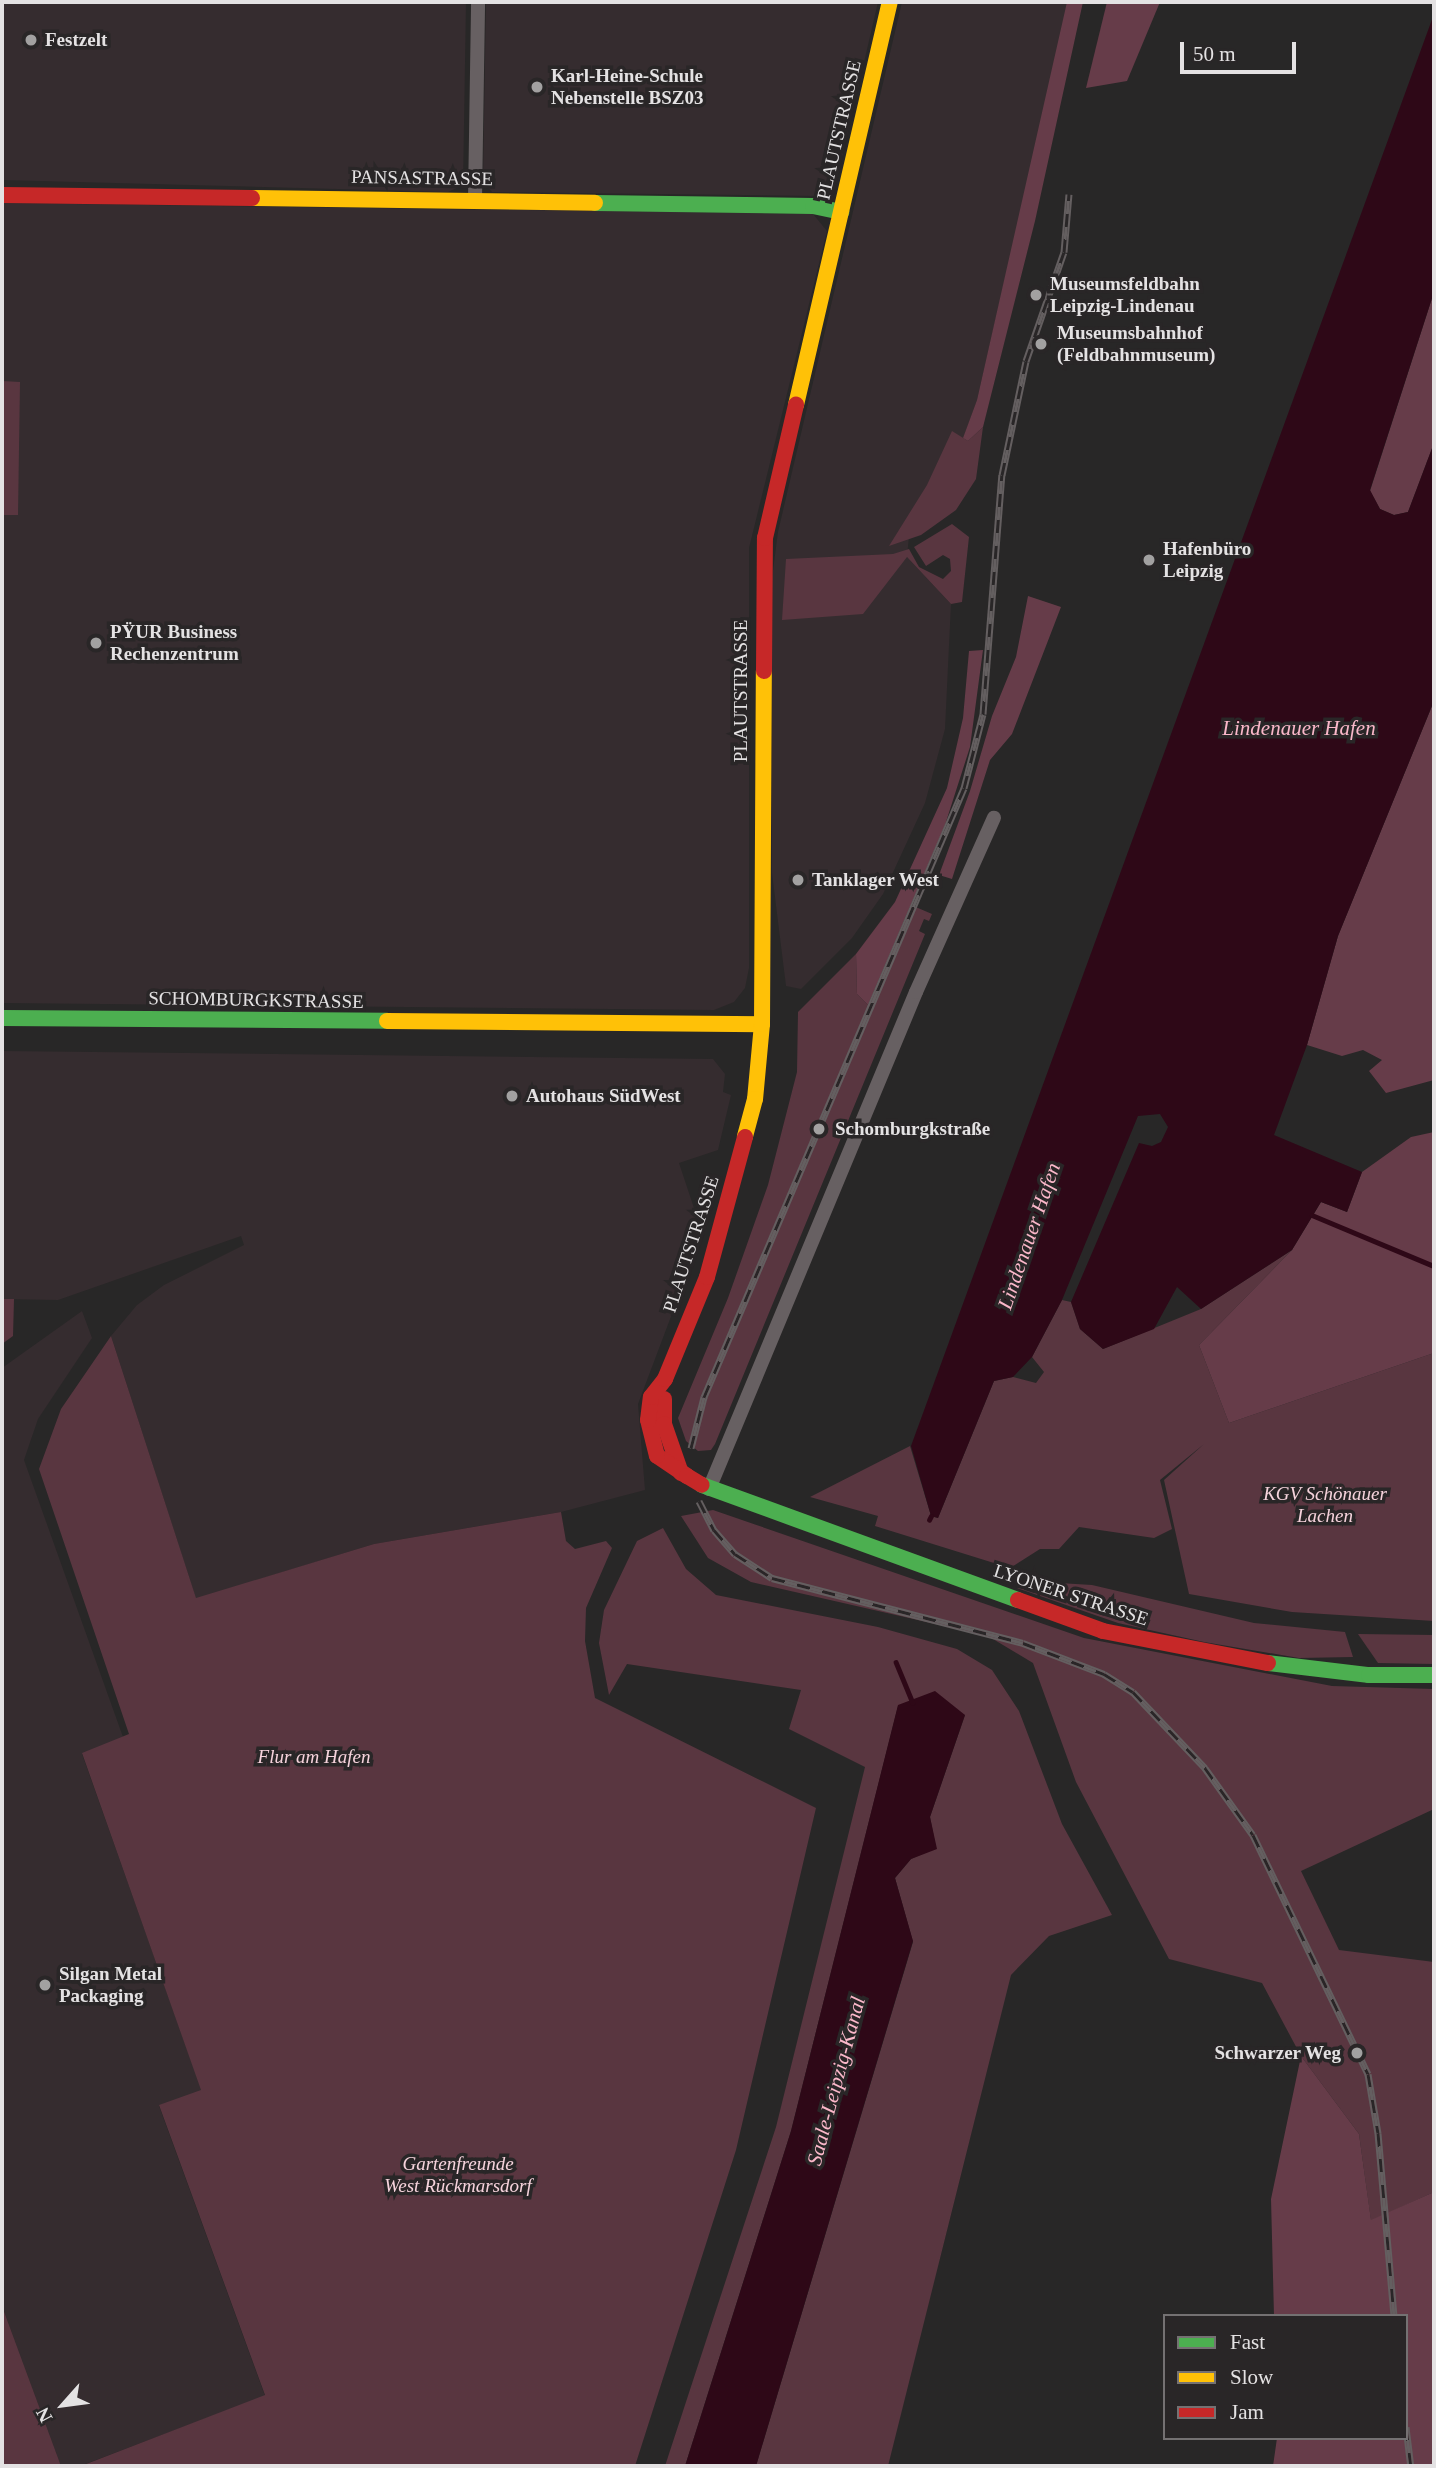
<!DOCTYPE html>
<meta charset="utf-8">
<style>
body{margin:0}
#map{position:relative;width:1436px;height:2468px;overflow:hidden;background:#282727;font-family:Georgia,serif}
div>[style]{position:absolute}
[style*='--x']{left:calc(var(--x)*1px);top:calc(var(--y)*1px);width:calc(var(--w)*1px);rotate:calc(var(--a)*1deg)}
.built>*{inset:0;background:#352c2f}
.green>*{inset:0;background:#593640}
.forest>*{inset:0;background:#663c49}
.water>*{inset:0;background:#2e0817}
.stream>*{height:4.5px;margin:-2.25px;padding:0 2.25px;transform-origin:2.25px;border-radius:2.25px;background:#2e0817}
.street>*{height:14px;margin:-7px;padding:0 7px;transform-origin:7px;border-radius:7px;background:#676062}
.fast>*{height:16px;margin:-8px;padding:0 8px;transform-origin:8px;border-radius:8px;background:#4caf50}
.slow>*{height:16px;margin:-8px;padding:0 8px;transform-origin:8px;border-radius:8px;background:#ffc107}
.jam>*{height:16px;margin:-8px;padding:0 8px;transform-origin:8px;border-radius:8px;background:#c62828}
.rail>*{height:7px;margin-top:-3.5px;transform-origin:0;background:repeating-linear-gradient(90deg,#292627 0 13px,#645f60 0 26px);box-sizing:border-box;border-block:2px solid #645f60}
.jam-bridge>*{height:16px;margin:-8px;padding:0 8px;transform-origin:8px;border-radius:8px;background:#c62828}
.dots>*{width:19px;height:19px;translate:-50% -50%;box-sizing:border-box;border:4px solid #292627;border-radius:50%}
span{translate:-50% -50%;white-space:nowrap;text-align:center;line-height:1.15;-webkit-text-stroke:7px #292627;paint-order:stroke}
.poi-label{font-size:19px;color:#e4e2e3;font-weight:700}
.left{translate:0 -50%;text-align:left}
.right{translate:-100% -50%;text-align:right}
.street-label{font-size:19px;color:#e4e2e3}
.park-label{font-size:19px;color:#f6d3dc;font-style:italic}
.water-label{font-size:21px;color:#fab7c9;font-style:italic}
.frame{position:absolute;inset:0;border:4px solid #e4e2e3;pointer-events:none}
.legend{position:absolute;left:1163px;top:2314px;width:245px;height:126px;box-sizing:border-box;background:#292627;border:2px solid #747172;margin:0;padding:9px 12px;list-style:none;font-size:21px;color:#e4e2e3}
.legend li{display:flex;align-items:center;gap:14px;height:35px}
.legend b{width:35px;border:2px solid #747172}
.north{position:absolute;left:28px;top:2370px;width:70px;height:70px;-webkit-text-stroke:5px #292627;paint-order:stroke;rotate:242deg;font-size:19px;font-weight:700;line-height:28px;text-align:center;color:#e4e2e3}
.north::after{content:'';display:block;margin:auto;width:24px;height:32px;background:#e4e2e3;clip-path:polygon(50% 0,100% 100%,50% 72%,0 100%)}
.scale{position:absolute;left:1180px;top:42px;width:116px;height:32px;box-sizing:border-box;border:4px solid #e4e2e3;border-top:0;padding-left:9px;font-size:21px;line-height:24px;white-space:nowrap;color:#e4e2e3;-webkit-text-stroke:5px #292627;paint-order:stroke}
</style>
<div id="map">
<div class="built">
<div style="clip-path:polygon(2px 2px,466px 2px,463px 185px,448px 192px,2px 180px)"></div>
<div style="clip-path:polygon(486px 2px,878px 2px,836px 183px,816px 196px,492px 192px,483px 182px)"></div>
<div style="clip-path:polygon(902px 2px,1069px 2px,977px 400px,956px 459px,909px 536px,907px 557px,951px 604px,945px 729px,925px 803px,883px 894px,852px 938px,801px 989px,786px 986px,772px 873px,771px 586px,778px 532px)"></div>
<div style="clip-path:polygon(2px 203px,813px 214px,827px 231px,749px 548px,749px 968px,745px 988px,734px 1002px,714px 1010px,2px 1003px)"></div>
<div style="clip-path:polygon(2px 1051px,713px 1059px,725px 1074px,723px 1092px,731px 1095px,718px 1150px,679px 1163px,700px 1226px,698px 1245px,638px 1404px,645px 1490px,561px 1512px,374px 1544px,196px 1599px,111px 1336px,137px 1305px,164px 1285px,244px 1245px,241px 1236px,58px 1300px,2px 1299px)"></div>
<div style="clip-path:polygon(82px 1311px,92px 1338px,38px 1419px,24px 1460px,123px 1737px,82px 1754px,202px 2091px,159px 2106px,265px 2396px,80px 2466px,61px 2466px,2px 2306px,2px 1368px)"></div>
</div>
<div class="green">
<div style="clip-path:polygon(2px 381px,20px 382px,18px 515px,2px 515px)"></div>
<div style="clip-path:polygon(983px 427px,976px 479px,956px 510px,921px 535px,889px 546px,927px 485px,952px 431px,968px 441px)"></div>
<div style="clip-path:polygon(952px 524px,969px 537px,962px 602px,951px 604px,907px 557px,863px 614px,782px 620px,786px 559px,893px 554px,909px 549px,919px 567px,943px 579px,951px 571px,950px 559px,943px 555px,926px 566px,914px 547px)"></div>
<div style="clip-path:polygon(911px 905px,932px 914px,929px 921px,924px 919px,919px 931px,925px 934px,715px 1444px,711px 1450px,698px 1451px,686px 1441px,678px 1418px,728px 1298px,768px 1185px,797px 1072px,798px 1012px,856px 954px,857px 994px,868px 1005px)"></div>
<div style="clip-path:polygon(1292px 1250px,1199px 1345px,1229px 1423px,1434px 1353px,1434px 1621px,1292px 1612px,1189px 1594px,1164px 1480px,1204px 1444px,1160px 1480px,1172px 1529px,1154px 1538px,1079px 1527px,1059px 1549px,1040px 1549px,1010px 1568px,875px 1526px,878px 1516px,810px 1497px,910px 1446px,931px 1516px,938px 1518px,994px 1381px,1013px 1377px,1036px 1383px,1044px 1372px,1032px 1357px,1062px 1300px,1071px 1302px,1080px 1329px,1103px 1349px,1201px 1309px)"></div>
<div style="clip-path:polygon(2px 1299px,14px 1299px,13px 1336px,2px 1344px)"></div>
<div style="clip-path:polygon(111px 1336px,196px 1598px,374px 1544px,561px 1512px,566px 1541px,575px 1549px,606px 1541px,612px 1548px,586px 1608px,585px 1641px,595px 1698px,816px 1808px,736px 2150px,635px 2466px,81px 2466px,265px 2395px,159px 2105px,201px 2090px,82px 1753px,129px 1734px,39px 1469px,61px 1409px)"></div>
<div style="clip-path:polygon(713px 1510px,1084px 1638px,1332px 1686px,1434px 1689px,1434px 1809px,1301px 1871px,1339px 1950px,1434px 1962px,1434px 2192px,1371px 2221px,1359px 2134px,1301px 2056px,1262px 1983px,1169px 1959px,1076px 1782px,1033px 1663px,988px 1636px,751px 1582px,708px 1558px,681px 1516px)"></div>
<div style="clip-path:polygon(663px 1528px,686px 1569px,716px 1595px,878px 1627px,957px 1649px,992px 1670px,1019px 1711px,1062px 1824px,1112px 1915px,1049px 1936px,1011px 1975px,888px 2466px,756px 2466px,913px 1942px,895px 1878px,911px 1859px,936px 1848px,930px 1817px,965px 1715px,898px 1706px,791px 2131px,685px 2466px,665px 2466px,776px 2127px,865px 1767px,789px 1729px,801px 1690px,627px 1664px,609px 1695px,599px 1643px,604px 1610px,637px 1541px)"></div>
<div style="clip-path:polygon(1059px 1583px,1092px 1585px,1254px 1623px,1345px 1632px,1353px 1657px,1299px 1658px,1204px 1642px,1118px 1623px,1017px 1588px)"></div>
<div style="clip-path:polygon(1358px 1634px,1434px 1635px,1434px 1664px,1378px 1663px)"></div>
<div style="clip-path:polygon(2px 2306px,61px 2466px,2px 2466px)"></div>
</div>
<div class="forest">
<div style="clip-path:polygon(1067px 2px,1083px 2px,1035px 221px,983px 427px,968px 441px,963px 438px,977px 400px)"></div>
<div style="clip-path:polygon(1107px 2px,1160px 2px,1127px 81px,1086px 88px)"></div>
<div style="clip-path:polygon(1434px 292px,1434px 443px,1408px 512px,1394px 515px,1380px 509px,1370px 491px)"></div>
<div style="clip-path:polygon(1028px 596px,1061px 607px,1012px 734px,990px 760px,952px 879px,939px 875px,970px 791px,992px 716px,1016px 657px)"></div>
<div style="clip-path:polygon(983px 650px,970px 747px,945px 825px,868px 1005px,857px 994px,856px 954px,895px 902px,947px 788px,963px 718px,969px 651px)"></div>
<div style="clip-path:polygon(1434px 701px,1434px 1080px,1386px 1093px,1369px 1071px,1382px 1060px,1363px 1050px,1342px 1056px,1307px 1045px,1338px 936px)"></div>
<div style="clip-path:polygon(1434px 1132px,1434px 1353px,1229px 1423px,1199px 1345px,1292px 1250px,1321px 1202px,1347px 1212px,1362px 1172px,1411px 1137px)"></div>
<div style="clip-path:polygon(1301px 2056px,1359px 2134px,1371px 2220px,1434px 2192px,1434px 2466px,1273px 2466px,1277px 2438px,1406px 2438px,1406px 2316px,1274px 2316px,1271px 2199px)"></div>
</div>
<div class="water">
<div style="clip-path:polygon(1434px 14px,1434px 292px,1370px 490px,1380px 509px,1394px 515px,1408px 512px,1434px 443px,1434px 701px,1338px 936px,1307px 1045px,1274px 1135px,1362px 1172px,1347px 1212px,1321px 1202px,1292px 1250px,1201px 1309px,1177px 1287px,1154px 1329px,1103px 1349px,1080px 1329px,1071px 1302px,1139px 1143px,1152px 1146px,1161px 1142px,1168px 1127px,1160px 1114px,1138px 1116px,1062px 1300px,1032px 1357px,1013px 1377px,994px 1381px,938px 1518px,931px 1516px,911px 1446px)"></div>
<div style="clip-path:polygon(935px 1691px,965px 1715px,930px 1817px,937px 1849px,911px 1859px,895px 1878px,913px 1941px,756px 2466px,685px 2466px,791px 2131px,898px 1705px)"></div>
</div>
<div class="stream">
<div style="--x:1312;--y:1215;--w:132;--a:22.7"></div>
<div style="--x:929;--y:1520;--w:4;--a:-63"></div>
<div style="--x:896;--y:1662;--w:44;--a:67.5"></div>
</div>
<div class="street">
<div style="--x:475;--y:199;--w:197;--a:-89.1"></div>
<div style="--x:709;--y:1489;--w:538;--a:-67.39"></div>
<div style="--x:916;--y:992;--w:191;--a:-65.9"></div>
</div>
<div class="fast">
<div style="--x:595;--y:203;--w:218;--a:0.8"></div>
<div style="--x:813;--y:206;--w:29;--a:12"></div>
<div style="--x:2;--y:1018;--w:385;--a:0.4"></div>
<div style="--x:702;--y:1485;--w:336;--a:20"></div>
<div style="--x:1268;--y:1663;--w:102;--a:6.8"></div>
<div style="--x:1369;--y:1675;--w:65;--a:0"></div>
</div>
<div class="slow">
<div style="--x:252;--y:198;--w:343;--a:0.8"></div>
<div style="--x:796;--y:405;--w:414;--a:-76.9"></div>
<div style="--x:387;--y:1021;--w:375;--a:0.5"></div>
<div style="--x:762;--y:1024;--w:75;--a:95.3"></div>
<div style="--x:755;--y:1099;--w:39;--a:105"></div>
<div style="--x:762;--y:1024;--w:353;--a:-89.7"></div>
</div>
<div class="jam">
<div style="--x:2;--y:195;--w:250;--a:0.7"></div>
<div style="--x:764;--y:671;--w:133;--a:-89.6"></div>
<div style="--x:765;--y:538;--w:137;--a:-76.9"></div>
<div style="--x:664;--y:1399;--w:25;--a:90"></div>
<div style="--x:664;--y:1424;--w:52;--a:70.9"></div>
<div style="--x:687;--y:1476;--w:36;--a:-146"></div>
<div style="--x:657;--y:1456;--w:37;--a:-104"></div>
<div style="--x:648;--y:1420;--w:23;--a:-83"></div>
<div style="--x:651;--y:1397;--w:23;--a:-52"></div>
<div style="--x:665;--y:1379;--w:110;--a:-67.6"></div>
<div style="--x:707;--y:1277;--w:145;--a:-74.8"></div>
<div style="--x:1018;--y:1600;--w:90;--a:20"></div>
<div style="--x:1103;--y:1631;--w:168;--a:11"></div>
</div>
<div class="rail">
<div style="--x:691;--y:1448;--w:53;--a:-75.7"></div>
<div style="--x:704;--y:1397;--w:662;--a:-66.88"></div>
<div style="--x:964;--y:788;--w:76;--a:-75.6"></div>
<div style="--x:983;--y:714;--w:240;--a:-85.5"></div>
<div style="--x:1002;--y:475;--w:116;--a:-78.1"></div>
<div style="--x:1026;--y:361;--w:115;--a:-70.8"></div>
<div style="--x:1064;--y:252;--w:58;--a:-85.1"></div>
<div style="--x:699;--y:1501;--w:33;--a:63"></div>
<div style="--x:714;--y:1530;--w:32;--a:49"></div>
<div style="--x:735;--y:1554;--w:44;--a:33"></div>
<div style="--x:772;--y:1578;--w:259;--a:14.5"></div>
<div style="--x:1023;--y:1643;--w:87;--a:20.9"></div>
<div style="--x:1104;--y:1674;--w:34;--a:32"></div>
<div style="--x:1133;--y:1692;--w:105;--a:46.5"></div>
<div style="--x:1205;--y:1768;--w:82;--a:54.4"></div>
<div style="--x:1253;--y:1835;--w:265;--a:64.3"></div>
<div style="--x:1368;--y:2074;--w:60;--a:80.4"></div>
<div style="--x:1378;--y:2133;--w:184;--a:85"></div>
<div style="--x:1406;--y:2427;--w:39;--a:83"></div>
</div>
<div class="jam-bridge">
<div style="--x:687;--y:1476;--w:17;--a:31"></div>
</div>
<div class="dots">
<div style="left:31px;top:40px;background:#a2a1a1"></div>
<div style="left:537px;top:87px;background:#a2a1a1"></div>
<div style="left:1036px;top:295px;background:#a2a1a1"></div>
<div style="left:1041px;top:344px;background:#a2a1a1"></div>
<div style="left:1149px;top:560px;background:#a2a1a1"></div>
<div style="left:96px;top:643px;background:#a2a1a1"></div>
<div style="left:798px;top:880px;background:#a2a1a1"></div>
<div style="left:512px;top:1096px;background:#a2a1a1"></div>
<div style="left:819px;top:1129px;background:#a2a1a1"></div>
<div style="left:45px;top:1985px;background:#a2a1a1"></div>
<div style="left:1357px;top:2053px;background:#a2a1a1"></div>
</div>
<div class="poi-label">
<span class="left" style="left:45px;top:40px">Festzelt</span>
<span class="left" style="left:551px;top:87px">Karl-Heine-Schule<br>Nebenstelle BSZ03</span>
<span class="left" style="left:1050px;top:295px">Museumsfeldbahn<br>Leipzig-Lindenau</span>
<span class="left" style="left:1057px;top:344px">Museumsbahnhof<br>(Feldbahnmuseum)</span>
<span class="left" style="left:1163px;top:560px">Hafenbüro<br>Leipzig</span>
<span class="left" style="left:110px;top:643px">PŸUR Business<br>Rechenzentrum</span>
<span class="left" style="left:812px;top:880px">Tanklager West</span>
<span class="left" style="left:526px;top:1096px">Autohaus SüdWest</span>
<span class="left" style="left:835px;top:1129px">Schomburgkstraße</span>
<span class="left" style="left:59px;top:1985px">Silgan Metal<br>Packaging</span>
<span class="right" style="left:1341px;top:2053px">Schwarzer Weg</span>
</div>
<div class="street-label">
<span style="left:839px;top:130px;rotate:-77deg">PLAUTSTRASSE</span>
<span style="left:422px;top:178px;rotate:1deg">PANSASTRASSE</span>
<span style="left:741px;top:691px;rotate:-90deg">PLAUTSTRASSE</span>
<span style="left:256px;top:1000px;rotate:1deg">SCHOMBURGKSTRASSE</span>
<span style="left:691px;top:1244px;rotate:-72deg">PLAUTSTRASSE</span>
<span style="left:1071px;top:1595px;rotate:18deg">LYONER STRASSE</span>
</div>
<div class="park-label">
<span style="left:1325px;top:1505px">KGV Schönauer<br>Lachen</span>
<span style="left:314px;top:1757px">Flur am Hafen</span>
<span style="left:458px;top:2175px">Gartenfreunde<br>West Rückmarsdorf</span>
</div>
<div class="water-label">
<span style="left:1299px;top:728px">Lindenauer Hafen</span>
<span style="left:1029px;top:1236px;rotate:-71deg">Lindenauer Hafen</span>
<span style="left:836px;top:2081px;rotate:-75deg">Saale-Leipzig-Kanal</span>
</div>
<div class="frame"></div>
<ul class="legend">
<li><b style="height:9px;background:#4caf50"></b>Fast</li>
<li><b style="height:9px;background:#ffc107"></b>Slow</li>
<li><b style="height:9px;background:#c62828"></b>Jam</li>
</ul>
<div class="north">N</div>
<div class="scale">50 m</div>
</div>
